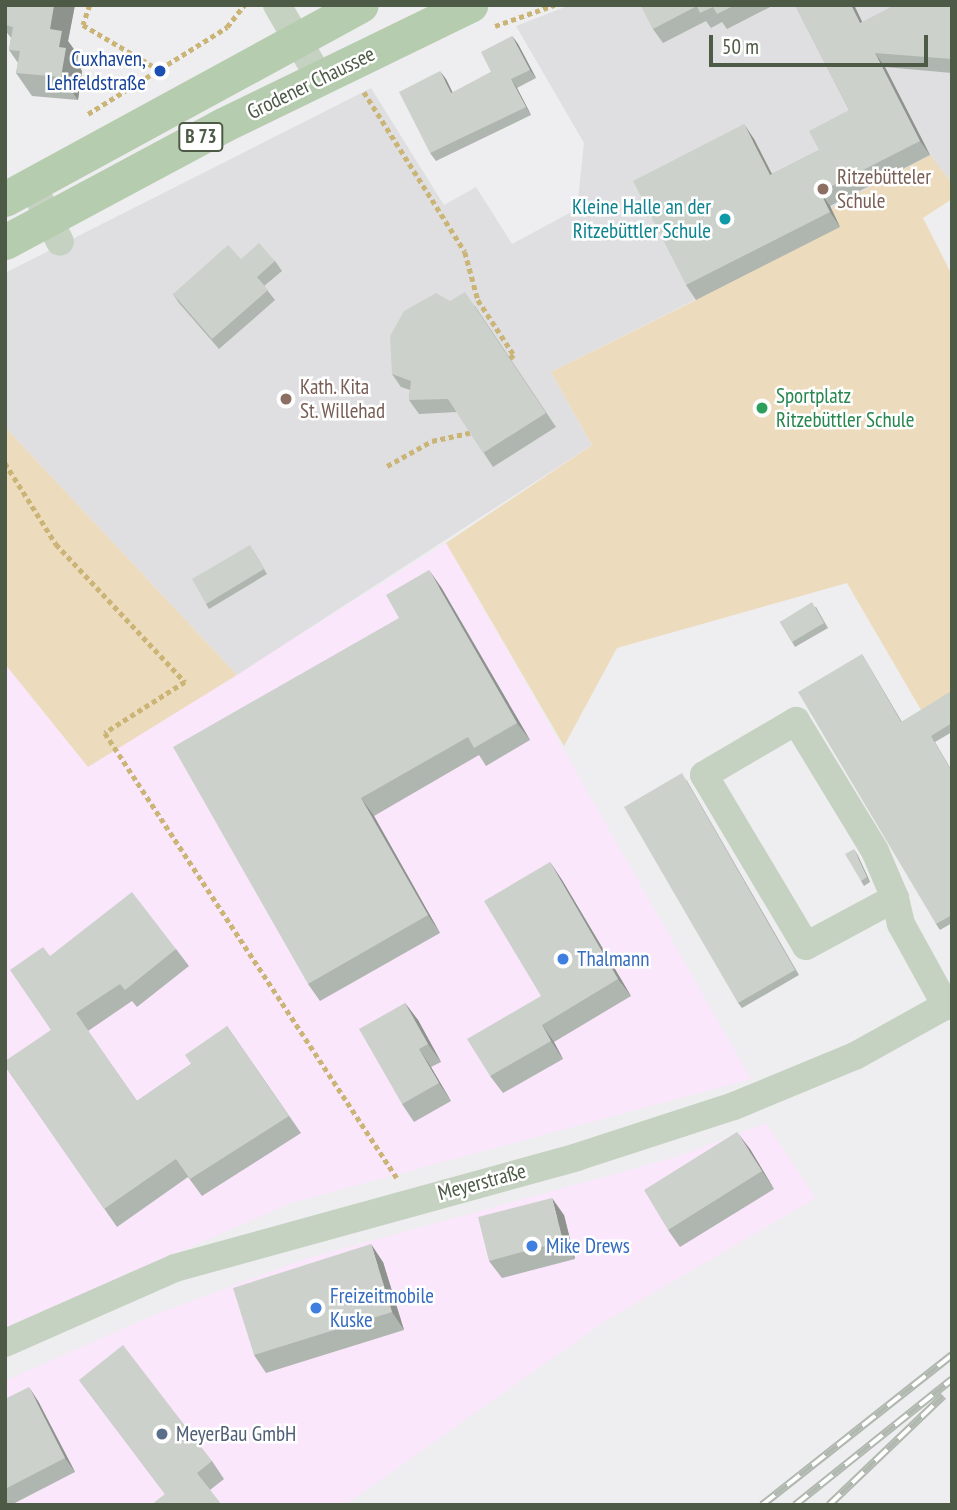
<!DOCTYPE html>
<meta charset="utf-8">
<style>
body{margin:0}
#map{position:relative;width:957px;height:1510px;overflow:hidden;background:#eeeef0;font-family:"PT Sans Narrow",sans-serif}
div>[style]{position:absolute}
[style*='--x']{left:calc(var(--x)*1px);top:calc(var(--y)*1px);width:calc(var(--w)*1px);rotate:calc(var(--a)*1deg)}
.commercial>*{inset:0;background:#fae7fb}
.education>*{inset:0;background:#dfdfe1}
.green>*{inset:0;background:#eddbbd}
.path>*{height:4.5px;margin-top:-2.25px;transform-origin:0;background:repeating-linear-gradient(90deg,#cab476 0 5px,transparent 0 8.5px)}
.minor>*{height:28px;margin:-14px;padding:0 14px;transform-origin:14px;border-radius:14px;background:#c6d2c1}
.major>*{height:35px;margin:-17.5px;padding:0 17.5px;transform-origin:17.5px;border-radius:17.5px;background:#b6ccae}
.rail>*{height:8px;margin-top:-4px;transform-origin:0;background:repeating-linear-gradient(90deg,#fff 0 16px,#b1b8b0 0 32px);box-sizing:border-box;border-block:2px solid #b1b8b0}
.wall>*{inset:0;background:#afb5af}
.shaded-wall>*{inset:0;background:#8f938e}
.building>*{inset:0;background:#ccd2cb}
.dots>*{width:19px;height:19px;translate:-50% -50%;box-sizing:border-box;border:4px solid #fff;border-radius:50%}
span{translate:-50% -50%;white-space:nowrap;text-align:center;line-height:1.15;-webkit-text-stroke:5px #fff;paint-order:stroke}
.shield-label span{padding:2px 5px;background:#fff;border:2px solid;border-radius:5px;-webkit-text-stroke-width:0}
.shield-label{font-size:19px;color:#4c5a46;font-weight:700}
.transit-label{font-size:21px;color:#164399}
.right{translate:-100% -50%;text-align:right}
.street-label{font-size:21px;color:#4c5a46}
.education-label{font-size:21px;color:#785e54}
.left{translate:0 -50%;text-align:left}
.culture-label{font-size:21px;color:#0d838f}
.leisure-label{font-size:21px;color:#27864d}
.shop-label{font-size:21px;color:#366cbe}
.service-label{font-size:21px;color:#4e5e75}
.frame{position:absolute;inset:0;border:7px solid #4c5a46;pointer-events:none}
.scale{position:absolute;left:709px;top:35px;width:219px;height:32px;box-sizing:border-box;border:4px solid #4c5a46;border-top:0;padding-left:9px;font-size:21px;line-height:24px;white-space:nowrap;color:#4c5a46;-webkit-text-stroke:5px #fff;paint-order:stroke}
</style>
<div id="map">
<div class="commercial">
<div style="clip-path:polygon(446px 543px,751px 1079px,291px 1203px,5px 1328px,5px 664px,88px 767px)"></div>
<div style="clip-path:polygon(766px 1123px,816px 1198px,605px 1321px,345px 1505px,5px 1505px,5px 1381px,154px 1315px,305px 1259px,676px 1157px)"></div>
</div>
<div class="education">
<div style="clip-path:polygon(570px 5px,952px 5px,952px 183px,930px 156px,840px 227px,551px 372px,592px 445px,237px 675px,5px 427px,5px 273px,371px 88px,444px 205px,476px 187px,512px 244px,577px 209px,584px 143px,516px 26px)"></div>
</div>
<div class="green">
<div style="clip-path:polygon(754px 139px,808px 243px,831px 208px,930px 155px,952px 183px,952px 199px,923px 218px,952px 275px,952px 691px,921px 710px,847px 583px,617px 648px,564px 746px,446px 543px,592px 445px,551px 372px,696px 300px,643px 195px)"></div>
<div style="clip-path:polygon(5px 427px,237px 675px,88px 767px,5px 664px)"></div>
</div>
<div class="path">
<div style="--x:90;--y:5;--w:21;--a:109"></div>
<div style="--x:83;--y:25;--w:85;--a:30.5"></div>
<div style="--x:495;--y:26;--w:63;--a:-19.6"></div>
<div style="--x:364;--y:92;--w:189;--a:57.7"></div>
<div style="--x:465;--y:252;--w:50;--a:74.8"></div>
<div style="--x:478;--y:300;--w:66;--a:56.8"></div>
<div style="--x:514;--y:355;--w:8;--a:135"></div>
<div style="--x:88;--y:114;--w:164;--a:-32"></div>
<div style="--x:227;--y:27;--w:28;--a:-52"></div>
<div style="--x:5;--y:463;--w:96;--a:57.8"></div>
<div style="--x:56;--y:544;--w:189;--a:46.9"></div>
<div style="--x:185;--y:682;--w:95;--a:147.5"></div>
<div style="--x:105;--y:733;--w:532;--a:56.73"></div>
<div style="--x:387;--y:466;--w:51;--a:-29.1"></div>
<div style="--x:432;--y:441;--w:42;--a:-12.4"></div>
</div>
<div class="minor">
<div style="--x:277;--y:5;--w:86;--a:59.8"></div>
<div style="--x:32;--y:184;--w:64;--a:64.2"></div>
<div style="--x:895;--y:898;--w:101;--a:151.7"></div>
<div style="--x:806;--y:946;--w:199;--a:-120.8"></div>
<div style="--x:704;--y:775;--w:107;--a:-30.4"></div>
<div style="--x:796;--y:721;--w:152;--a:58.7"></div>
<div style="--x:875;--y:851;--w:51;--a:66.9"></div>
<div style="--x:895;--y:898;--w:27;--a:77"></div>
<div style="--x:901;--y:924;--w:94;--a:61.2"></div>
<div style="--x:5;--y:1343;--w:186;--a:-23.8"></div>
<div style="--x:175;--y:1268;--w:417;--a:-15.4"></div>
<div style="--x:577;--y:1157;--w:165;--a:-18"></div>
<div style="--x:734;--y:1106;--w:131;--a:-22.5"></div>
<div style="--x:855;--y:1056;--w:111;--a:-29.1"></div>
</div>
<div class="major">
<div style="--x:5;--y:199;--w:405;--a:-28.6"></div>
<div style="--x:5;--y:242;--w:247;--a:-28.2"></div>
<div style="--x:223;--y:125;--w:275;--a:-25.9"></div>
</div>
<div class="rail">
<div style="--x:762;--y:1505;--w:242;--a:-38.3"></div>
<div style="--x:795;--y:1505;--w:201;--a:-38.7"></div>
<div style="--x:829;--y:1505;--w:158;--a:-43.7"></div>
</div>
<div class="wall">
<div style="clip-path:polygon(5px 5px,75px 5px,68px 41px,78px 55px,77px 63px,82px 71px,78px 100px,32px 96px,16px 73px,18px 63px,9px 50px,11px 38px,5px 30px)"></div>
<div style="clip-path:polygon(641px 5px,774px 5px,727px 29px,722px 22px,711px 28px,706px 21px,663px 43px,653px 29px)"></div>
<div style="clip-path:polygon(795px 5px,854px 5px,862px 22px,952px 5px,952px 73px,885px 67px,930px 155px,830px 206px,840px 227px,696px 300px,686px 285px,754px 139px,772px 174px,819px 150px,849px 110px)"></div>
<div style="clip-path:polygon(512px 36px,518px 44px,536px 78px,517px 88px,531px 115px,436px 161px,430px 153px,446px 79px,453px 93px,491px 72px)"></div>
<div style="clip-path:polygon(241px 259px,275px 261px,282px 271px,264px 286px,275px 300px,219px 349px,179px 303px,173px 294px)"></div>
<div style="clip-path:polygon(450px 301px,475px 306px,556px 427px,493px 467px,457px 412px,419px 414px,409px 400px,410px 390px,401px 387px,392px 374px)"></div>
<div style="clip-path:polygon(253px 550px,267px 574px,209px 609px,206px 604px)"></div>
<div style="clip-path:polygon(441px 587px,530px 740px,486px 766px,479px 755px,374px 816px,440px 933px,320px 1001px,308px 984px,399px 618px)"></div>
<div style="clip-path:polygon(816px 607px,828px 628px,795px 647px,780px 622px)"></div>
<div style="clip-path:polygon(862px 654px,902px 722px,952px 691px,952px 732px,935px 742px,952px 771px,952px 923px,940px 930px,936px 924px)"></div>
<div style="clip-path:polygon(686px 779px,799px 975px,742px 1008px,738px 1003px)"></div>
<div style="clip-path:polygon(857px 854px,870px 882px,864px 886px,861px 881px)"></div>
<div style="clip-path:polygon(550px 862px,562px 880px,631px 996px,554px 1042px,563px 1059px,503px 1093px,490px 1076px,541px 996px)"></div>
<div style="clip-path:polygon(176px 949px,189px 966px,137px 1007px,132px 1001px,88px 1031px,137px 1101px,191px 1064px,227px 1026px,301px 1133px,202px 1196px,188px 1177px,117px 1227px,5px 1066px,51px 1030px,50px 956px)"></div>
<div style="clip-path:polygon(405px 1003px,418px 1020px,441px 1062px,431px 1067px,451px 1101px,414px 1122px,402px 1104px)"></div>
<div style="clip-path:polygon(750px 1149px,774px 1189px,680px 1247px,668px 1230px)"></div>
<div style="clip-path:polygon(564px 1215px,575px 1259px,502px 1278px,489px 1261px)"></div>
<div style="clip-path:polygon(383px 1262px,404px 1330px,266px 1373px,254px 1355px)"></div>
<div style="clip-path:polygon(79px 1380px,212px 1461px,224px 1479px,210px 1490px,165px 1494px)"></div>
<div style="clip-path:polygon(5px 1399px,38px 1401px,75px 1472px,11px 1505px,5px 1505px)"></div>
</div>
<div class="shaded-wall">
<div style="clip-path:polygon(54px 5px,75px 5px,68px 41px,78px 55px,77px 63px,82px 71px,78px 100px,61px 77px,50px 29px)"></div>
<div style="clip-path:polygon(851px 5px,854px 5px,870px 38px,860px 23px)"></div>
<div style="clip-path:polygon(512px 36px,518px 44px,536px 78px,530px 70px)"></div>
<div style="clip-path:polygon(875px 53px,885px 67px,930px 155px,920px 141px)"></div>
<div style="clip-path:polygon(440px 71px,446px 79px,457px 102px,451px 93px)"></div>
<div style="clip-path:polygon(511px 79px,517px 88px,531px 115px,526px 107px)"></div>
<div style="clip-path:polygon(744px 124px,754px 139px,780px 190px,770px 175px)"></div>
<div style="clip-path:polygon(820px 192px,830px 206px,840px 227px,830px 212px)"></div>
<div style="clip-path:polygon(429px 570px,441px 587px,530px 740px,517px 723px)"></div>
<div style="clip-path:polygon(361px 798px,374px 816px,440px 933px,428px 915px)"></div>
<div style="clip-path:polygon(854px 849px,857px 854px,870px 882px,867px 877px)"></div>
<div style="clip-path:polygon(550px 862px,562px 880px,631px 996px,618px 979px)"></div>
<div style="clip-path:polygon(405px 1003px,418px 1020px,441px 1062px,428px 1044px)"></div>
<div style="clip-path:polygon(542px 1025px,554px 1042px,563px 1059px,551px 1041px)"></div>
<div style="clip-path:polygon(419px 1049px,431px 1067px,451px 1101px,439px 1083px)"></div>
<div style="clip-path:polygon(737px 1132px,750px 1149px,774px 1189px,762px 1171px)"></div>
<div style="clip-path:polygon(552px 1198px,564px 1215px,575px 1259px,563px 1241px)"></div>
<div style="clip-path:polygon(371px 1244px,383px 1262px,404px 1330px,392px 1312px)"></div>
<div style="clip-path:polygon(29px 1387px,38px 1401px,75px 1472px,65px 1458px)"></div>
</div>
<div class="building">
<div style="clip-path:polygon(5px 5px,54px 5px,50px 29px,62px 31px,59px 47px,66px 48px,61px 77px,16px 73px,20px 51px,9px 50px,13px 27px,5px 25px)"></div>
<div style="clip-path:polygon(641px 5px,735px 5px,717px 14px,713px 7px,700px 13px,697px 6px,653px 29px)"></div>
<div style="clip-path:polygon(795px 5px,851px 5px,860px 23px,889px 8px,890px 5px,952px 5px,952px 59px,875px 53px,920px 141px,820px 192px,830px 212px,686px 285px,633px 181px,744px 124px,770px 175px,819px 150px,809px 131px,849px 110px)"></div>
<div style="clip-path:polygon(512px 36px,530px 70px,511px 79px,526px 107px,430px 153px,399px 92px,440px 71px,451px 93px,491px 72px,481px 52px)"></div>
<div style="clip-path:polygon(259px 243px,275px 261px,257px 277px,268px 290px,212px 339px,173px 294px,228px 245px,241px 259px)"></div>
<div style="clip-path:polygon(465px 292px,546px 413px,483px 453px,448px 399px,409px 400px,411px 381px,392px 374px,390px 336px,404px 311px,436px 293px,450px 301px)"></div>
<div style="clip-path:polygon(250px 545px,264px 569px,206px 604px,192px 579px)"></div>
<div style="clip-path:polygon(429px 570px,517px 723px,474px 748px,468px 737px,361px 798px,428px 915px,308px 984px,173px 747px,399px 618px,386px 595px)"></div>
<div style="clip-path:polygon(812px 602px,824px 623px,792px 642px,780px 622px)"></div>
<div style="clip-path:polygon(862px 654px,901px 722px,952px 691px,952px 723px,931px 736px,952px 772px,952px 915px,936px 924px,798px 692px)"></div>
<div style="clip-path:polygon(682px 773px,795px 970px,738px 1003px,624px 807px)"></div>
<div style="clip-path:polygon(854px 849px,867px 877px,861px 881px,845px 854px)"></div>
<div style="clip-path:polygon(550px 862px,618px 979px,542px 1025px,551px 1041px,490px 1076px,467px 1039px,541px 996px,484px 901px)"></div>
<div style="clip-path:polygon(132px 892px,176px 949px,125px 990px,120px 984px,76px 1013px,137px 1101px,191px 1064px,185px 1055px,227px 1026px,289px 1116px,190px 1179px,176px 1159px,104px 1209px,5px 1066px,5px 1061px,51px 1030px,10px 970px,43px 947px,50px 956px)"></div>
<div style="clip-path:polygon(405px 1003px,428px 1044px,419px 1049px,439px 1083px,402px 1104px,359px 1029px)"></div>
<div style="clip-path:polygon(737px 1132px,762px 1171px,668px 1230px,644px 1190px)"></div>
<div style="clip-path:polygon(552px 1198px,563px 1241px,489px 1261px,478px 1217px)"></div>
<div style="clip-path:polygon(371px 1244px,392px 1312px,254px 1355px,233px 1288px)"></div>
<div style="clip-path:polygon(123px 1345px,212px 1461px,197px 1473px,222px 1505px,151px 1505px,165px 1494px,79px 1380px)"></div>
<div style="clip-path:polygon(29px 1387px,65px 1458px,5px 1489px,5px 1399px)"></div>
</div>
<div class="dots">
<div style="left:160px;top:71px;background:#1a4fb4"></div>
<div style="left:823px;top:189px;background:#8d6e63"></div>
<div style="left:725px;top:219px;background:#0f9aa8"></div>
<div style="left:286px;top:399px;background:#8d6e63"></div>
<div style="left:762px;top:408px;background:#2e9e5b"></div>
<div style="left:563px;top:959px;background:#3f7fe0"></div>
<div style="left:532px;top:1246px;background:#3f7fe0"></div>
<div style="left:316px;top:1308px;background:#3f7fe0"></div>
<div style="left:162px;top:1434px;background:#5c6f8a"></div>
</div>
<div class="shield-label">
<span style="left:201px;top:137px">B 73</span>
</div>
<div class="transit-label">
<span class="right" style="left:146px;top:71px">Cuxhaven,<br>Lehfeldstraße</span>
</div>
<div class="street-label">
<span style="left:311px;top:83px;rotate:-26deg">Grodener Chaussee</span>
<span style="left:482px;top:1182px;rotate:-15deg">Meyerstraße</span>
</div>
<div class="education-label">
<span class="left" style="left:837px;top:189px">Ritzebütteler<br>Schule</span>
<span class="left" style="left:300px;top:399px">Kath. Kita<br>St. Willehad</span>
</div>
<div class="culture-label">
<span class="right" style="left:711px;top:219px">Kleine Halle an der<br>Ritzebüttler Schule</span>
</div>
<div class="leisure-label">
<span class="left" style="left:776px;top:408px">Sportplatz<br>Ritzebüttler Schule</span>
</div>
<div class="shop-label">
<span class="left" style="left:577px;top:959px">Thalmann</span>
<span class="left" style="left:546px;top:1246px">Mike Drews</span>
<span class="left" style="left:330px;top:1308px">Freizeitmobile<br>Kuske</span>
</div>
<div class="service-label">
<span class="left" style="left:176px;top:1434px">MeyerBau GmbH</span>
</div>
<div class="frame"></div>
<div class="scale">50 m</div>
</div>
